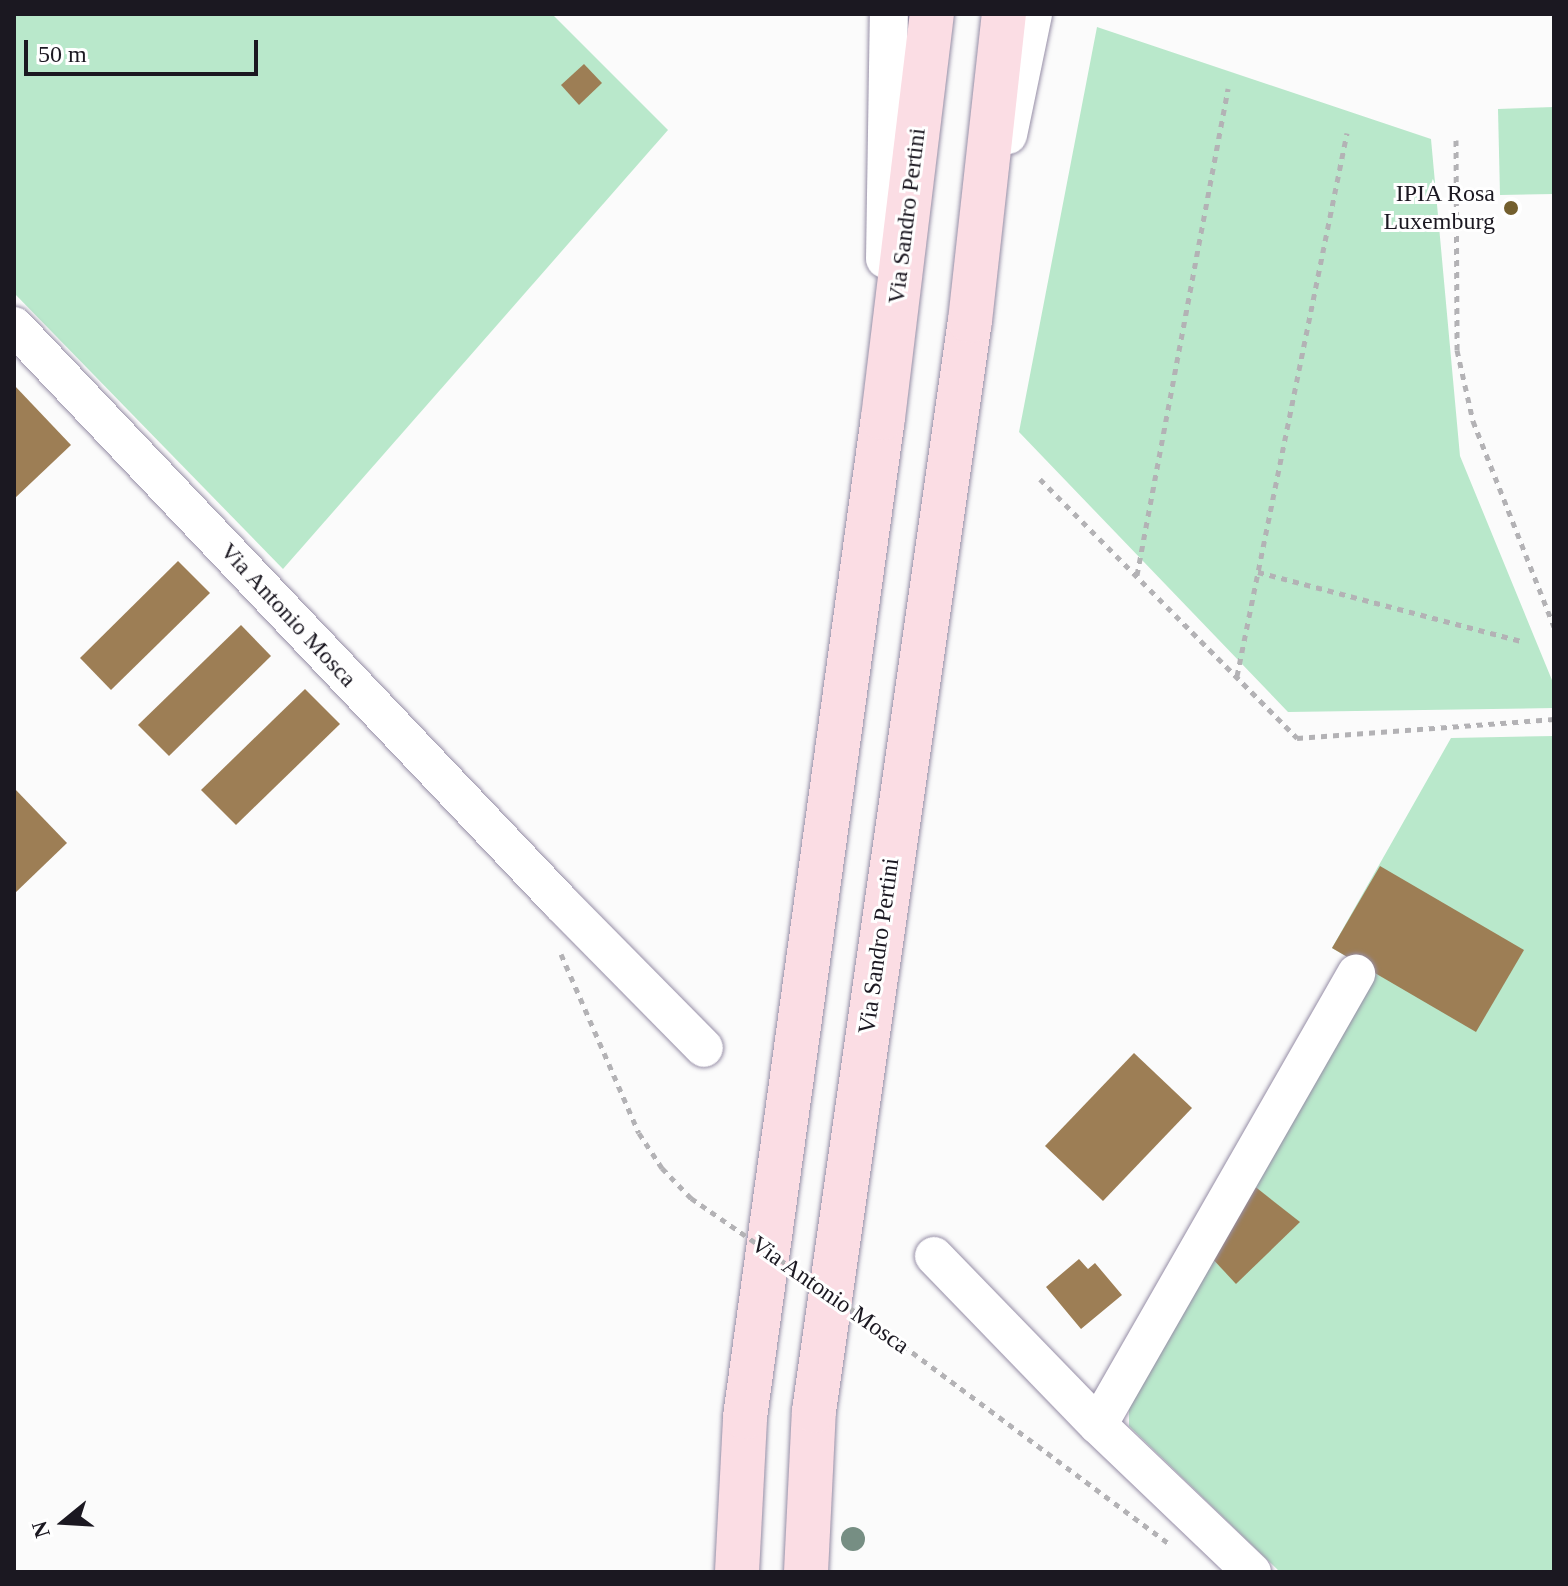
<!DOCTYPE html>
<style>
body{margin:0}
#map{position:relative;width:1568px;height:1586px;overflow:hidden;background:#fbfbfb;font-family:Georgia,serif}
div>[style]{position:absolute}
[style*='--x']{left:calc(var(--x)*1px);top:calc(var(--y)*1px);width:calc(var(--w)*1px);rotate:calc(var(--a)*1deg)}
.green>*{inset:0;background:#b9e8cb}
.building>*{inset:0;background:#9d7e55}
.path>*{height:5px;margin-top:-2.5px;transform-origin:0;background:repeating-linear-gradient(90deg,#b3b2b5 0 6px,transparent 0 12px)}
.roads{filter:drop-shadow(0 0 2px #968ea6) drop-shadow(0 0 2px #968ea6)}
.minor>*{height:38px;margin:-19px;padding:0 19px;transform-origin:19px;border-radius:19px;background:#fff}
.major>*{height:44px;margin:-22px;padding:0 22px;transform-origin:22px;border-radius:22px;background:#fbdde4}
.path-bridge>*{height:5px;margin-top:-2.5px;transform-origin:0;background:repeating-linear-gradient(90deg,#b3b2b5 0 6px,transparent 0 12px)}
.trees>*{width:24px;height:24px;margin:-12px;border-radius:50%;background:#768e83}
.dots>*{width:22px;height:22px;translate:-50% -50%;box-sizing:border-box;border:4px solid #fff;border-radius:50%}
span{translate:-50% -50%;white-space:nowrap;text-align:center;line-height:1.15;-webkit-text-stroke:6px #fff;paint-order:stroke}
.poi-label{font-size:24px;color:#1b1821}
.right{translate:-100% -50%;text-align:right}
.street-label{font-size:24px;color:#1b1821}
.frame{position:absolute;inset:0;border:16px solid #1b1821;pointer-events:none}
.north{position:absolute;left:24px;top:1482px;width:80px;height:80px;-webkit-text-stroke:6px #fff;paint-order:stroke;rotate:252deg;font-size:22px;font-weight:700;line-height:32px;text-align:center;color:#1b1821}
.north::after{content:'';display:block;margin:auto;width:28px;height:36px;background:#1b1821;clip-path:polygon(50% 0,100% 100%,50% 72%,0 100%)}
.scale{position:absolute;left:24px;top:40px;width:234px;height:36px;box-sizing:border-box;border:4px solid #1b1821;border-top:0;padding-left:10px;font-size:24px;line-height:28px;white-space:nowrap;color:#1b1821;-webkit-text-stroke:6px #fff;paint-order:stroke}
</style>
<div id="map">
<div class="green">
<div style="clip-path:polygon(14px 14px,552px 14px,668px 130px,283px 569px,14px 293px)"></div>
<div style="clip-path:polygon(1097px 27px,1431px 139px,1460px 456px,1554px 685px,1554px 708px,1288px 712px,1019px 432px)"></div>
<div style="clip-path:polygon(1554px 107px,1554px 194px,1500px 195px,1498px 109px)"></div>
<div style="clip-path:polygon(1554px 736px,1554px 1572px,1280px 1572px,1129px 1426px,1129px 1395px,1373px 972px,1332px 948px,1451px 738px)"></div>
</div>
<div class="building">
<div style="clip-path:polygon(584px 64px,602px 83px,579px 105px,561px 85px)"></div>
<div style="clip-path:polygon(14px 385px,71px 445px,14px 499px)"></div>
<div style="clip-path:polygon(178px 561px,210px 593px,111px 690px,80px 658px)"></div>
<div style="clip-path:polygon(241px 625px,271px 656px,169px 756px,138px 725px)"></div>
<div style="clip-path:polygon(305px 689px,340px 724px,236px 825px,201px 790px)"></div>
<div style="clip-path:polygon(14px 788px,67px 843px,14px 894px)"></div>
<div style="clip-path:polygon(1380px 866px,1524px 950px,1476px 1032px,1332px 948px)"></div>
<div style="clip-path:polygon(1134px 1053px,1192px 1108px,1103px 1201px,1045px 1146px)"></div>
<div style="clip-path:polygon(1253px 1185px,1300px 1222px,1236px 1284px,1210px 1256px)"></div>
<div style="clip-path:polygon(1079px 1259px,1088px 1269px,1095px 1263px,1122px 1295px,1081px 1329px,1046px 1287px)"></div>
</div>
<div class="path">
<div style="--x:1456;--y:140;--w:210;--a:89.7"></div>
<div style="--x:1457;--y:350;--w:73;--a:77.3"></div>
<div style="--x:1473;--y:421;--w:221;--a:68.5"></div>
<div style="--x:1040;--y:479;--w:365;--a:45.2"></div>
<div style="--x:1297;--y:738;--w:258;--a:-4.2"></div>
<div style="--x:1258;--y:572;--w:272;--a:14.7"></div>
<div style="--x:1137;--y:575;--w:495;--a:-79.4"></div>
<div style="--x:1237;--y:676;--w:554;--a:-78.55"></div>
<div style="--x:561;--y:954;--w:195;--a:66.5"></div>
<div style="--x:639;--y:1133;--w:42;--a:56.7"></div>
<div style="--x:662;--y:1168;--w:42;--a:46"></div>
<div style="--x:893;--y:1338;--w:344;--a:36.7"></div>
</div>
<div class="roads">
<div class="minor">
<div style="--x:1008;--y:135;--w:124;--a:-78.3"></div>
<div style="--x:885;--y:259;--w:245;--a:-89.1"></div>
<div style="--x:14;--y:326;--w:796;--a:46.53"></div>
<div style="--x:562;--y:904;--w:202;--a:45.4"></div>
<div style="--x:934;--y:1256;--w:235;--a:45.9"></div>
<div style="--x:1098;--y:1425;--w:213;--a:43.7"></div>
<div style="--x:1098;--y:1425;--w:520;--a:-60.23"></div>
</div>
<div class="major">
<div style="--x:737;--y:1572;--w:155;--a:-87"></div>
<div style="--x:745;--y:1417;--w:1008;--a:-82.14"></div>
<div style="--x:883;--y:418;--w:407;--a:-83.1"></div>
<div style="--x:806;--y:1572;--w:161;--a:-87.2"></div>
<div style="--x:814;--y:1411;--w:1101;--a:-81.86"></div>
<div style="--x:970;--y:321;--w:309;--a:-83.7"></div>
</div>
</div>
<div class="path-bridge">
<div style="--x:691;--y:1198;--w:246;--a:34.7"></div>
</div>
<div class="trees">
<div style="left:853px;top:1539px"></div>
</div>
<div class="dots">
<div style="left:1511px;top:208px;background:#735f2e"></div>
</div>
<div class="poi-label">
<span class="right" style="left:1495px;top:208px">IPIA Rosa<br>Luxemburg</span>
</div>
<div class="street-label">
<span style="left:907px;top:216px;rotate:-83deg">Via Sandro Pertini</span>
<span style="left:288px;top:615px;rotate:47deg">Via Antonio Mosca</span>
<span style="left:879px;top:946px;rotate:-82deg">Via Sandro Pertini</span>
<span style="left:830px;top:1295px;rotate:35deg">Via Antonio Mosca</span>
</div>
<div class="frame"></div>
<div class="north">N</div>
<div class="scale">50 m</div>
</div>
